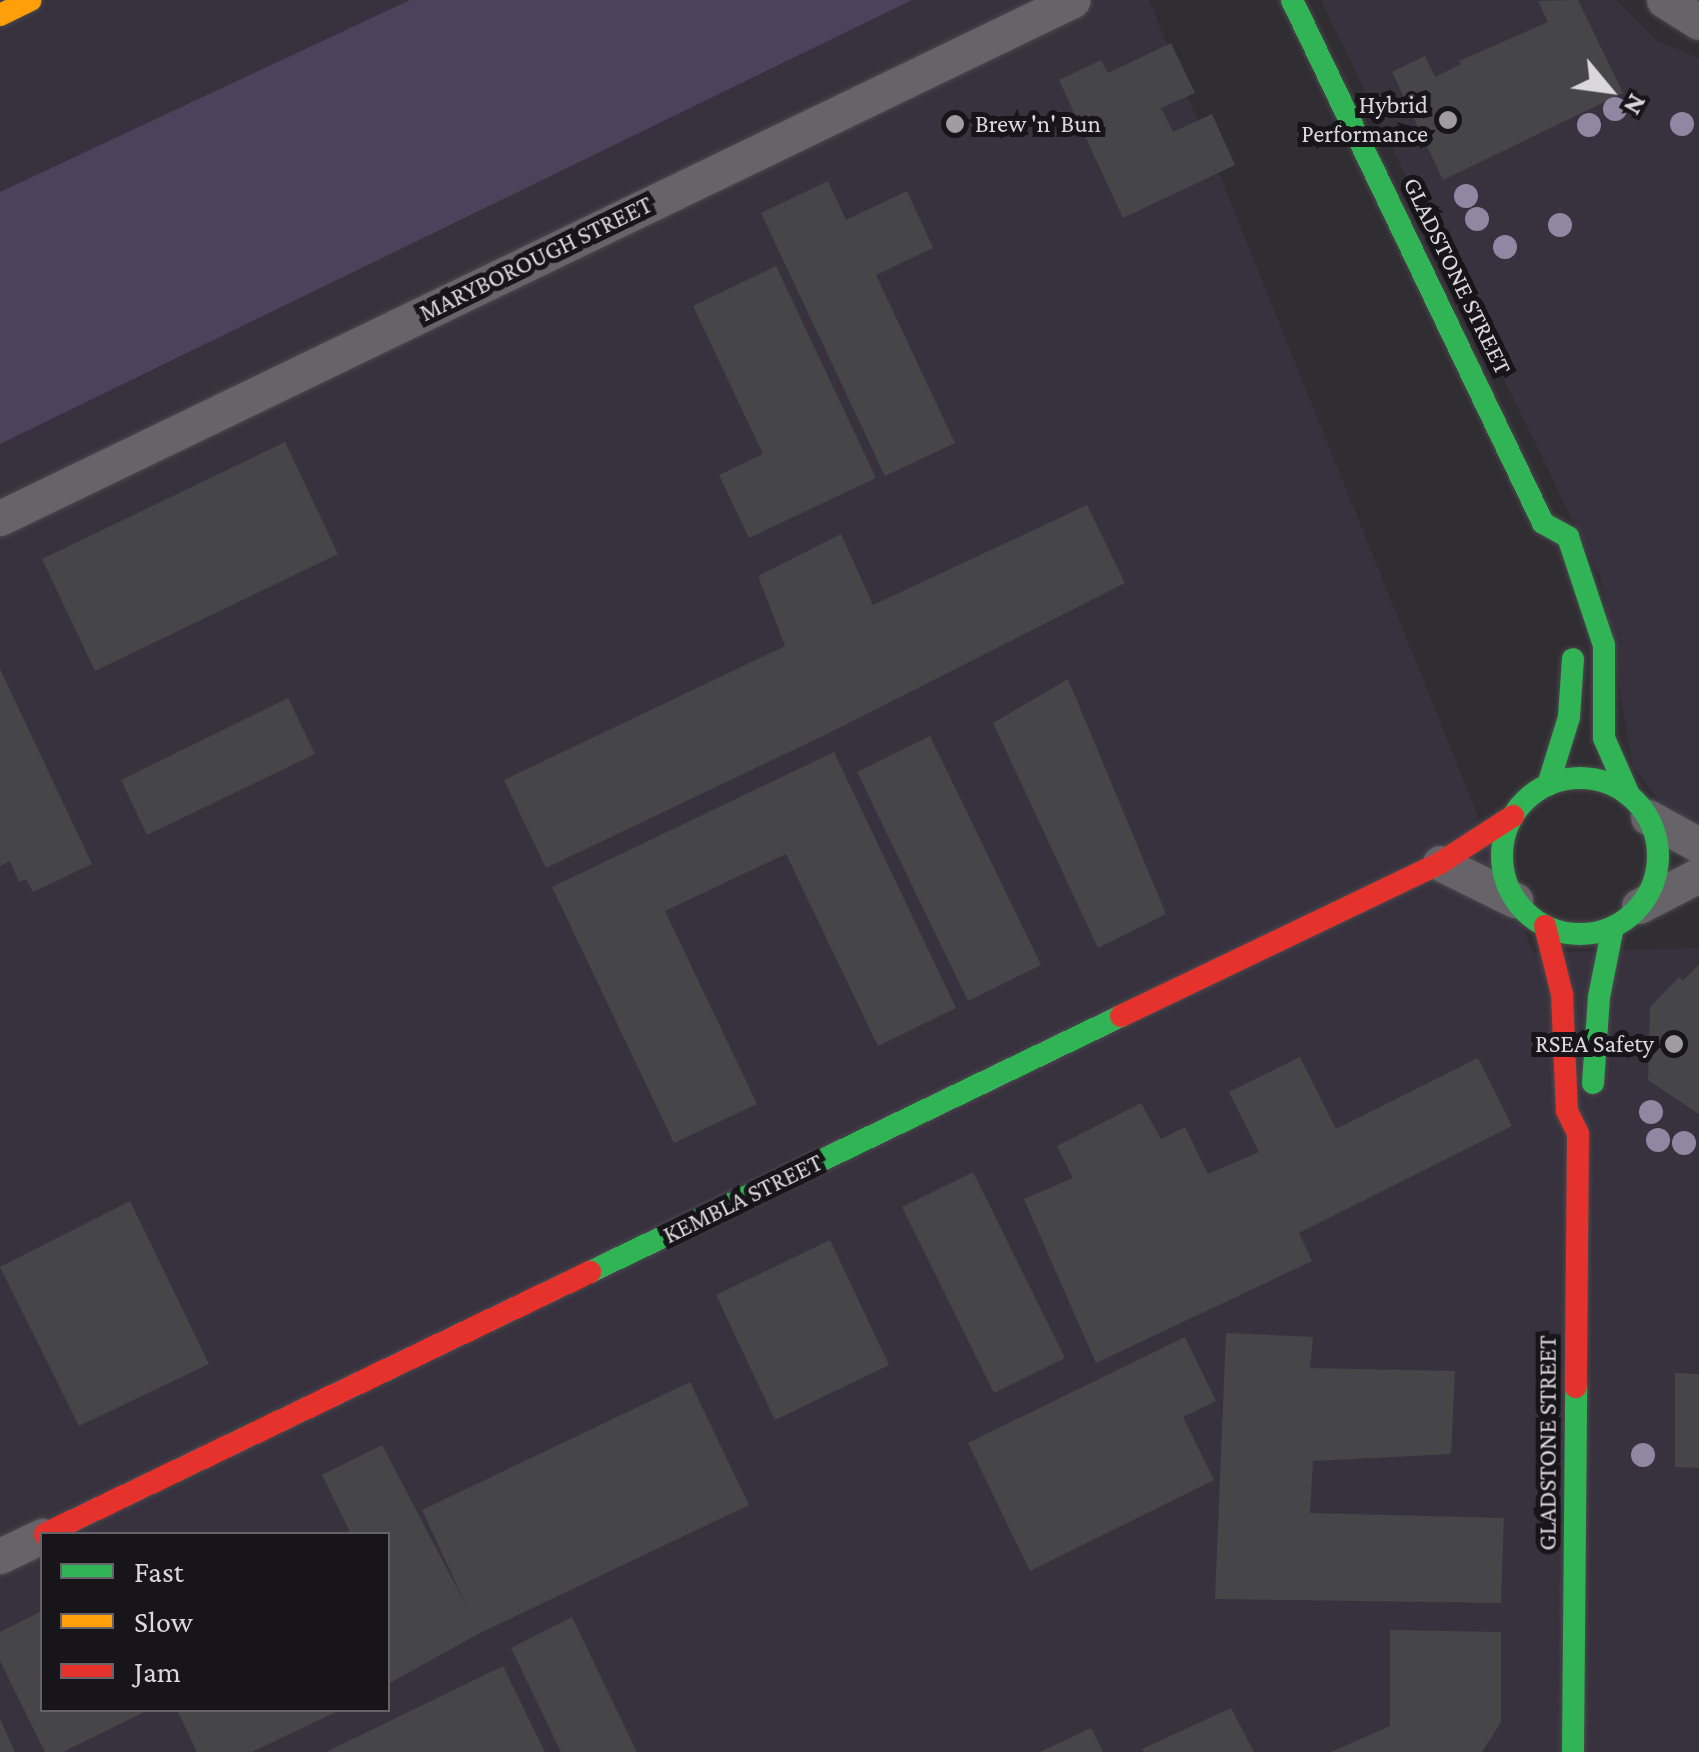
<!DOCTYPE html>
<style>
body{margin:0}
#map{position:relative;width:1699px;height:1752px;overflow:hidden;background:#302e32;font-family:"Crimson Pro",serif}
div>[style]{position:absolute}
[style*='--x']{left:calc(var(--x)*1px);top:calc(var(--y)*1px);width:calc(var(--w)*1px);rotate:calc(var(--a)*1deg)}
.built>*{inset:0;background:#38323e}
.green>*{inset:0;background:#4d415c}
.building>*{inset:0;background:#464548}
.roads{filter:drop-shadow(0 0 2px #4b494d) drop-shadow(0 0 2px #4b494d)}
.street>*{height:35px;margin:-17.5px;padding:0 17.5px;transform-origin:17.5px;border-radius:17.5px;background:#666468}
.fast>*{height:22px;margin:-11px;padding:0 11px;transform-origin:11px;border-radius:11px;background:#30b455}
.fast>.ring{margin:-11px;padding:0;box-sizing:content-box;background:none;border:22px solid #30b455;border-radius:50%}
.slow>*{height:22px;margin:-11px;padding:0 11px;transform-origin:11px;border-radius:11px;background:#ff9f0a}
.jam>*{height:22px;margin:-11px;padding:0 11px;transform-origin:11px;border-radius:11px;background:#e5322d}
.trees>*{width:24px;height:24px;margin:-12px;border-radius:50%;background:#9287a2}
.dots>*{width:28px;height:28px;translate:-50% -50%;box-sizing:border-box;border:5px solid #171519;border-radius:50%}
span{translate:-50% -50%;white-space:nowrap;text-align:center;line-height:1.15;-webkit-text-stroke:10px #171519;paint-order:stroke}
.poi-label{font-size:25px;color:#dad8dd}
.right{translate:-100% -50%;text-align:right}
.left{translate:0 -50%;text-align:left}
.street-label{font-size:25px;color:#dad8dd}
.legend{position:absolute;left:40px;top:1532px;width:350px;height:180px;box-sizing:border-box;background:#171519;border:2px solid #656367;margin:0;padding:12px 18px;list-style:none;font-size:30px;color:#dad8dd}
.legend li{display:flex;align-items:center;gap:20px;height:50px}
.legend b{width:50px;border:2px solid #656367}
.north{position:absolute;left:1559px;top:40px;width:100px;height:100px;-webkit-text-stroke:8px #171519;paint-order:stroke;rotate:119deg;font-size:28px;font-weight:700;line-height:40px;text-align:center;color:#dad8dd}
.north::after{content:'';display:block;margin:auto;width:35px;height:45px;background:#dad8dd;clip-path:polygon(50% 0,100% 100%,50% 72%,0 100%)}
</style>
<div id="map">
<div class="built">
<div style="clip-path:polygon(evenodd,0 0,1149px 0,1533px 953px,1699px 948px,1699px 1752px,0 1752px,0 0,42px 1534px,388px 1534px,388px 1710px,42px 1710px,42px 1534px)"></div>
<div style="clip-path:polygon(1321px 0,1616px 0,1657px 41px,1699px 58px,1699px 824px,1661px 802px,1633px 768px,1601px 579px)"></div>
</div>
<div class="green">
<div style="clip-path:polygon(410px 0,912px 0,0 444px,0 192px)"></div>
</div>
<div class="building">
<div style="clip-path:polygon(1578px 0,1623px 93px,1443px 180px,1392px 72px,1425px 56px,1435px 77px,1461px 64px,1459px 61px,1548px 22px,1538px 1px)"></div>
<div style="clip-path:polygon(1171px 43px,1195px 93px,1161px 108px,1173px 132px,1212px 114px,1235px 165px,1123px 218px,1059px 80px,1101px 60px,1108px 73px)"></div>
<div style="clip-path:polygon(828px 181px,846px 220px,907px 191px,933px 248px,876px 275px,955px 443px,885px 476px,761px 213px)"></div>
<div style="clip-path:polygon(776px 266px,876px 478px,749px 538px,719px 475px,763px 454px,693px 306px)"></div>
<div style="clip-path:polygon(285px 442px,338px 554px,95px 671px,42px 559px)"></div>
<div style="clip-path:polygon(1087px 505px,1125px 583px,827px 734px,546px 868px,504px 780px,785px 646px,758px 576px,841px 534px,873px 605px)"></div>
<div style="clip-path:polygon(0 669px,92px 864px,33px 892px,26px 879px,19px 882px,10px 861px,0 866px)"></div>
<div style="clip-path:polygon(1068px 679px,1166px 914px,1098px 948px,993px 723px)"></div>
<div style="clip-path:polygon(288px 698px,315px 754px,147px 835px,121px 780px)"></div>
<div style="clip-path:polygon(930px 736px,1041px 965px,968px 1001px,857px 772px)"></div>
<div style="clip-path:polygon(834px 752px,956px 1008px,878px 1046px,786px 854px,665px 911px,757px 1104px,674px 1143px,552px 887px)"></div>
<div style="clip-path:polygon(1699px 964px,1699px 1114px,1648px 1080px,1650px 1007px,1679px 977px,1683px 981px)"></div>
<div style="clip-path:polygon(1300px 1057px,1336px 1129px,1478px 1058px,1512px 1126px,1299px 1233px,1312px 1261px,1096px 1363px,1024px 1199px,1073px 1178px,1057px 1146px,1141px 1103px,1161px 1139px,1185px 1127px,1208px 1174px,1259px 1152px,1229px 1092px)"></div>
<div style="clip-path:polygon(973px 1172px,1065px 1358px,994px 1393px,902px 1207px)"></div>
<div style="clip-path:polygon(130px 1201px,209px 1364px,79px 1426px,0 1267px)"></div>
<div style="clip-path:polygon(830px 1240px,889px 1365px,775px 1420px,716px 1295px)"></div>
<div style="clip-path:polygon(1226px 1333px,1313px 1337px,1310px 1368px,1455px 1371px,1451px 1454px,1313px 1461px,1310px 1513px,1504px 1518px,1501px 1603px,1215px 1599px)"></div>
<div style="clip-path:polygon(1185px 1337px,1216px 1401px,1183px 1417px,1214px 1480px,1030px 1571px,968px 1443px)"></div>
<div style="clip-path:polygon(1675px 1373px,1699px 1374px,1699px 1468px,1675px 1467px)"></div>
<div style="clip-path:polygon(690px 1382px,749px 1505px,480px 1633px,388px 1684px,388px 1534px,351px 1534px,322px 1475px,382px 1445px,468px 1609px,422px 1510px)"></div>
<div style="clip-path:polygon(42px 1611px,42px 1710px,148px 1710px,63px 1752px,45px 1752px,0 1661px,0 1632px)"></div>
<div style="clip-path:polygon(572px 1617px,637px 1752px,561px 1752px,511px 1648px)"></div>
<div style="clip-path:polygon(1390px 1630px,1501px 1632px,1501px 1722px,1482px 1752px,1331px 1752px,1390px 1726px)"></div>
<div style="clip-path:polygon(503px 1666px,545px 1752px,326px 1752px)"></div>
<div style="clip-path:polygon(1231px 1708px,1254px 1752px,1144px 1752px,1142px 1749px)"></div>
<div style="clip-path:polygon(177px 1710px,340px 1710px,252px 1752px,197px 1752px)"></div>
<div style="clip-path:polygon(0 1719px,15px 1752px,0 1752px)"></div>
<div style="clip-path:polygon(1091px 1728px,1103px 1752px,1040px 1752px)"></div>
</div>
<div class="roads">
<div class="street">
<div style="--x:1664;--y:0;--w:41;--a:32.2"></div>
<div style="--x:0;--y:518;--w:1191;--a:-25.77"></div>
<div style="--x:1648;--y:817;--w:58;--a:28.8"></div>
<div style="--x:1440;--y:863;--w:84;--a:26.3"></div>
<div style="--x:1639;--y:906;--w:68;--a:-27.3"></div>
<div style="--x:0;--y:1556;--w:47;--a:-25.5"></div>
</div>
<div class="fast">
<div style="--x:1292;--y:0;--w:580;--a:64.36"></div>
<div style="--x:1543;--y:523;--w:29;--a:29"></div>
<div style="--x:1568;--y:537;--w:114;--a:71.6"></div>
<div style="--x:1604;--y:645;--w:93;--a:90"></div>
<div style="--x:1604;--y:738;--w:62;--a:66.3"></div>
<div class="ring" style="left:1502px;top:778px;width:134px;height:134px"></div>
<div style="--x:1548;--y:785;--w:71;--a:-72.8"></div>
<div style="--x:1569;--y:717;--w:58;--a:-86.1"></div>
<div style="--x:1593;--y:1083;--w:86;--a:-86"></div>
<div style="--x:1599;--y:997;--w:71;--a:-78.7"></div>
<div style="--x:590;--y:1272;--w:589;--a:-25.74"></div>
<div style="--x:1573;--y:1752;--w:365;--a:-89.5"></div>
</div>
<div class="slow">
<div style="--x:0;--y:15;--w:34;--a:-26"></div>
</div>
<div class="jam">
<div style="--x:1545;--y:926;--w:70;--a:76"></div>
<div style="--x:1562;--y:994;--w:117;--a:87.6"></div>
<div style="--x:1567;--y:1111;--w:25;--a:64"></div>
<div style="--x:1578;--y:1134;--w:253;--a:90.5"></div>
<div style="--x:1121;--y:1016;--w:354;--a:-25.6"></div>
<div style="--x:1440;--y:863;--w:87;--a:-32.8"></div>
<div style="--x:45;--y:1534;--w:605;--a:-25.68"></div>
</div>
</div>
<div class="trees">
<div style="left:1615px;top:109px"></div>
<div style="left:1682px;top:124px"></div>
<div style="left:1589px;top:125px"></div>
<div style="left:1466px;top:196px"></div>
<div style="left:1477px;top:219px"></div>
<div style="left:1560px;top:225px"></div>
<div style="left:1505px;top:247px"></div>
<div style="left:1651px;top:1112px"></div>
<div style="left:1658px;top:1140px"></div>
<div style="left:1684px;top:1143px"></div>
<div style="left:1643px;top:1455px"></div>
</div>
<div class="dots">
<div style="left:1448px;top:120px;background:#9e9ca1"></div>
<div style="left:955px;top:124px;background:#9e9ca1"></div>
<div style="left:1674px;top:1044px;background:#9e9ca1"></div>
</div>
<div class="poi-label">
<span class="right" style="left:1428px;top:120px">Hybrid<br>Performance</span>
<span class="left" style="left:975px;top:124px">Brew 'n' Bun</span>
<span class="right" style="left:1654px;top:1044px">RSEA Safety</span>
</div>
<div class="street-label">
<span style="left:536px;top:259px;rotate:-26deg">MARYBOROUGH STREET</span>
<span style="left:1457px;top:276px;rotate:64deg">GLADSTONE STREET</span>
<span style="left:743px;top:1199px;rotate:-26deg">KEMBLA STREET</span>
<span style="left:1548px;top:1443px;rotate:-90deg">GLADSTONE STREET</span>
</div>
<ul class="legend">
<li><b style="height:12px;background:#30b455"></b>Fast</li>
<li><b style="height:12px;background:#ff9f0a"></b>Slow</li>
<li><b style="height:12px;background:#e5322d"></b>Jam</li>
</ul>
<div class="north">N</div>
</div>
